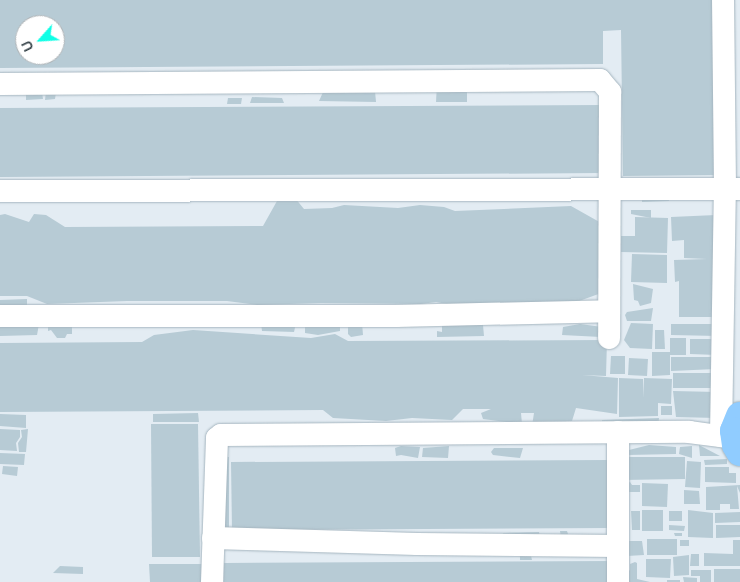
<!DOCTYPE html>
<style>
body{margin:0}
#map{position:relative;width:740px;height:582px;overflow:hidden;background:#e3ecf3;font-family:Manrope,sans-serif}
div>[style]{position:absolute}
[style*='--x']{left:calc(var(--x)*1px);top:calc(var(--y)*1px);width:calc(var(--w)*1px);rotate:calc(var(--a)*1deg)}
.building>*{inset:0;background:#b7cbd5}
.roads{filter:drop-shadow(0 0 1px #a5b5bf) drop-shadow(0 0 1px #a5b5bf)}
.minor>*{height:22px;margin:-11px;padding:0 11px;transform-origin:11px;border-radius:11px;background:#fff}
.major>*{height:28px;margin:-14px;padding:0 14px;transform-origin:14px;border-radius:14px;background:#90ccff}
span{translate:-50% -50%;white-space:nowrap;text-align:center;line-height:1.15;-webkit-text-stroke:4px #fff;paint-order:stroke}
.north{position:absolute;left:15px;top:15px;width:50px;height:50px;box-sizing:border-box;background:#fff;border:1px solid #adb2b5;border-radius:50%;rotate:244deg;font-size:14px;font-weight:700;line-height:20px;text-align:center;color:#323f45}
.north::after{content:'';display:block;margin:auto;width:18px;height:22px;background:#0effe6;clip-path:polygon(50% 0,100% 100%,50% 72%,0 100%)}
</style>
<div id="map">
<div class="building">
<div style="clip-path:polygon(evenodd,0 0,717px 0,719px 175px,623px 176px,621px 30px,603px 31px,603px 64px,0 68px,0 0,25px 25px,55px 25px,55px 55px,25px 55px,25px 25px)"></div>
<div style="clip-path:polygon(437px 83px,467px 83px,467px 102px,436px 102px)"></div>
<div style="clip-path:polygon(324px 90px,375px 91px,376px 102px,319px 101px)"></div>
<div style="clip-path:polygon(26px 91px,42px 92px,43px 99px,26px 100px)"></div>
<div style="clip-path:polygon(46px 91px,56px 92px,55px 99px,45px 100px)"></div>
<div style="clip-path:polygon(252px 97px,282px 98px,284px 103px,250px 103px)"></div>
<div style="clip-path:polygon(228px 98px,242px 98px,241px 104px,227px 104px)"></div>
<div style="clip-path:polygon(603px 105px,604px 173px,0 177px,0 108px)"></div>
<div style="clip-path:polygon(642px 194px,668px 194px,669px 201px,642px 202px)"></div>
<div style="clip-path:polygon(295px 198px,304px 209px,332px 208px,344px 205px,398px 208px,420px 205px,444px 207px,455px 211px,571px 206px,603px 224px,604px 292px,571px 304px,447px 304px,436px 302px,421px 304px,321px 303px,257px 305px,227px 301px,127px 301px,47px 304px,27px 296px,0 296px,0 215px,5px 214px,29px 222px,34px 214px,46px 215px,65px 227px,263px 226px,277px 201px)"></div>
<div style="clip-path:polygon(631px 210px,651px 210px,651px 218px,631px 214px)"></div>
<div style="clip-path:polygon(716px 215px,717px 317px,679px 317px,679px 281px,675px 282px,674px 260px,707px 259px,684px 258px,684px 240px,672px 241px,671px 217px)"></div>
<div style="clip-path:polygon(635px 217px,668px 218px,667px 253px,621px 252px,621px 236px,635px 236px)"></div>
<div style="clip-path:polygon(632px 254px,667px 255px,667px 283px,631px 282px)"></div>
<div style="clip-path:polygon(633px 284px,653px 289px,651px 303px,640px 306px,638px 301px,634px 300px)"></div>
<div style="clip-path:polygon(27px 299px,27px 312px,0 311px,0 300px)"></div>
<div style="clip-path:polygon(653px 308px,651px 321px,627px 321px,625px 315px,627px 312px)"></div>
<div style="clip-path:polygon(261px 323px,296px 323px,294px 332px,262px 331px)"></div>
<div style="clip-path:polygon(362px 323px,363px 335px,351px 337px,348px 334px,348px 324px)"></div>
<div style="clip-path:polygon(442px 323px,483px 325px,484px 336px,437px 337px,437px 331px,442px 332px)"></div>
<div style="clip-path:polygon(631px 323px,653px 324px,652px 349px,630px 348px,624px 340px)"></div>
<div style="clip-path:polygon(0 324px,39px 324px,37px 335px,0 336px)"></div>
<div style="clip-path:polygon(340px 324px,340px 331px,318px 335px,305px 333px,305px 326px)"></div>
<div style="clip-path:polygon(580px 324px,602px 327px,601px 337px,562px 335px,563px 327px)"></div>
<div style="clip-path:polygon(671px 324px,718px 324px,718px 336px,671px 335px)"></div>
<div style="clip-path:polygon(48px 325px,72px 327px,72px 334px,67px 334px,65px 338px,57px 338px,51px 330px,48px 331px)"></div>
<div style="clip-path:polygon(193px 330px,311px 338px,335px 334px,348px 341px,607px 340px,606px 376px,582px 375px,618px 378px,617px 414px,576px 408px,572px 421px,532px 426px,534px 413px,521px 413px,522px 424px,483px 419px,481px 413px,491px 409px,463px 409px,452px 420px,412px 418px,386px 421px,333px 418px,323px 410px,0 412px,0 343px,142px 342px,154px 335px)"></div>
<div style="clip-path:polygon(655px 330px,664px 330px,665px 349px,655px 349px)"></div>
<div style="clip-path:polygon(670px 338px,686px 338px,686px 355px,670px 355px,670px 375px,652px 376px,652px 352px,670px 352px)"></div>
<div style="clip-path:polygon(690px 339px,717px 339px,717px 355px,690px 354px)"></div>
<div style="clip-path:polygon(611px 356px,625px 356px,625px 374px,610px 374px)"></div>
<div style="clip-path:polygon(671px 357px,716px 357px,716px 369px,671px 371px)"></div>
<div style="clip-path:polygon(629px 358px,648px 359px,647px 376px,628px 375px)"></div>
<div style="clip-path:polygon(673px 373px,719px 373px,718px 388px,673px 388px)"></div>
<div style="clip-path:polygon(619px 378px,643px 379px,643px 398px,644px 378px,672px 379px,671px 404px,658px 403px,658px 416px,619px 417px)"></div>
<div style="clip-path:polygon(673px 391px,717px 392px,716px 418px,676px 417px)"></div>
<div style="clip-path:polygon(661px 406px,672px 406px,672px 415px,661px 415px)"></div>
<div style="clip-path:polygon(198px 413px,199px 422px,153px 422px,153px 414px)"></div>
<div style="clip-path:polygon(0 414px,26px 415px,26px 428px,0 426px)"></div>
<div style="clip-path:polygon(659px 418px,658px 427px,603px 428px,602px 420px)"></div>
<div style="clip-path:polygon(151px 424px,198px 424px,200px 557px,152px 557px)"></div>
<div style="clip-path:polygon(0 429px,20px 430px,20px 437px,16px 443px,17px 451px,0 450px)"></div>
<div style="clip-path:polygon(28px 429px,26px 452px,19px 452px,18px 443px,22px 437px,21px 430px)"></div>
<div style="clip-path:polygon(649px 445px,676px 447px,676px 454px,627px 455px,629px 450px)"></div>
<div style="clip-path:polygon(699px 445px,720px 456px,700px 456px)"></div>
<div style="clip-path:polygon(401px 446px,420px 447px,418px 458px,401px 455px,396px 456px,395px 448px)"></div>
<div style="clip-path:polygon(449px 446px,448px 458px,422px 457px,423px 448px)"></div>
<div style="clip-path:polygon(692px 446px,692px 458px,679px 454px,680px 447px)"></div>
<div style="clip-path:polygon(494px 448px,523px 448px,520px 458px,493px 455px,491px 452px)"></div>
<div style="clip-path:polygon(0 453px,25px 454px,24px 465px,0 464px)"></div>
<div style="clip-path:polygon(219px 457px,229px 457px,229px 530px,217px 529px)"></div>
<div style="clip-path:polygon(622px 457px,685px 457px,685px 479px,623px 480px)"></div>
<div style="clip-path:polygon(727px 459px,727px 464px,705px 465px,704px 460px)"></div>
<div style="clip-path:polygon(609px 460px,610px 528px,232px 530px,231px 462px)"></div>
<div style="clip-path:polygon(687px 461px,701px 462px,700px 488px,685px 487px)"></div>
<div style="clip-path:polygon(3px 466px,18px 467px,17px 476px,2px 474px)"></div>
<div style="clip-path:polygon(705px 467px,729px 467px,729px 473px,736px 473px,736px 483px,705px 482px)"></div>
<div style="clip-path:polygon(630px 482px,632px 485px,640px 485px,640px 492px,626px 492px,626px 484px)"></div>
<div style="clip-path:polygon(642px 483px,668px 484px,667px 507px,642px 506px)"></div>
<div style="clip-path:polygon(740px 485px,740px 493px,737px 486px,739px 509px,730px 509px,730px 504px,720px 504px,720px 510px,706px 510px,706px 487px)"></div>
<div style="clip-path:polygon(684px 490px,699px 491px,700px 504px,684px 504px)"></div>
<div style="clip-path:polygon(642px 510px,663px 510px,663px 531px,642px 531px)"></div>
<div style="clip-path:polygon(688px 510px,713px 513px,713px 538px,688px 537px)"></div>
<div style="clip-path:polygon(631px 511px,640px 511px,640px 530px,632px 530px)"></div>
<div style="clip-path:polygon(669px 511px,682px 511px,682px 521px,669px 521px)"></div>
<div style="clip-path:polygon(740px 512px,740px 522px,715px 523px,715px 513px)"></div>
<div style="clip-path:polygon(669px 525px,685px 526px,684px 531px,669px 530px)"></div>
<div style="clip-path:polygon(716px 525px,740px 525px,740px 537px,716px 538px)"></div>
<div style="clip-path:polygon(560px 531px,567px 531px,569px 537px,561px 538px)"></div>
<div style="clip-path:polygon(539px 532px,540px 538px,503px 539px,503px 533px)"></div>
<div style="clip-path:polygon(674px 533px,682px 533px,682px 536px,675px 536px)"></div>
<div style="clip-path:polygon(647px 539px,677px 539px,677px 555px,647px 555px)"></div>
<div style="clip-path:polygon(680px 540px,689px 540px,689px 546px,680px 546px)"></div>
<div style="clip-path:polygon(733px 540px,740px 540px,740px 566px,704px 566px,704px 553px,733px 554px)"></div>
<div style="clip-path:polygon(627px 541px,642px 541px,644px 555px,627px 556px)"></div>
<div style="clip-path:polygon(530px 551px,532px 560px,520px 560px,520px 552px)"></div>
<div style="clip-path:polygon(691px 554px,699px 554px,699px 566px,690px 566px)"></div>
<div style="clip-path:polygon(689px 555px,689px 575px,674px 576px,673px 557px)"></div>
<div style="clip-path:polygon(646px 559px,671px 559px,670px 578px,646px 577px)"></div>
<div style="clip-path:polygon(614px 561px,614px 582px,224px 582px,224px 563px)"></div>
<div style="clip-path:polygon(635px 562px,637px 563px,637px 579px,650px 582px,628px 582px,626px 573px,630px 570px,630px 564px)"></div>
<div style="clip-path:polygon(149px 564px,209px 564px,210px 582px,150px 582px)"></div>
<div style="clip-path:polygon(60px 566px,83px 567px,83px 574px,53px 573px)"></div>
<div style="clip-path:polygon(714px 569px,740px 569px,740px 582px,714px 582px)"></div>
<div style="clip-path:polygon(691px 570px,711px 570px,711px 582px,700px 582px,700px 576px,691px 576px)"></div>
<div style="clip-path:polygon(683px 577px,697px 578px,697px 582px,684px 582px)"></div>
<div style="clip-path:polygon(667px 580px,680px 580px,680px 582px,667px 582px)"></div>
</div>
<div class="roads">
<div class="minor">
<div style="--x:0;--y:84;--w:600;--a:-0.38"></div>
<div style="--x:600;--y:80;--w:16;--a:50"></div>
<div style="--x:610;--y:92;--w:246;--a:90.2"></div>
<div style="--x:0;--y:191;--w:740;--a:-0.15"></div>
<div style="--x:0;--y:316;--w:396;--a:0"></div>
<div style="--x:396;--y:316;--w:213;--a:-1.3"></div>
<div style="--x:721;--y:436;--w:248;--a:-89.1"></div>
<div style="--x:725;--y:188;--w:188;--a:-90.6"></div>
<div style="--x:213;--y:538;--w:204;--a:1.7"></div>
<div style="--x:417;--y:544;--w:201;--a:0.6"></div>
<div style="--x:212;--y:582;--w:144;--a:-88"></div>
<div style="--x:217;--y:438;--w:5;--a:-37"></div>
<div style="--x:221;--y:435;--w:468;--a:-0.4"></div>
<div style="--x:689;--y:432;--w:45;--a:7.6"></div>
<div style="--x:618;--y:582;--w:150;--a:-90"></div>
</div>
<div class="major">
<div style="--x:740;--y:416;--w:16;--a:112"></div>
<div style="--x:734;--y:431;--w:14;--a:82"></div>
<div style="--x:736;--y:445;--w:8;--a:60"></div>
</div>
</div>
<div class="north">U</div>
</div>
